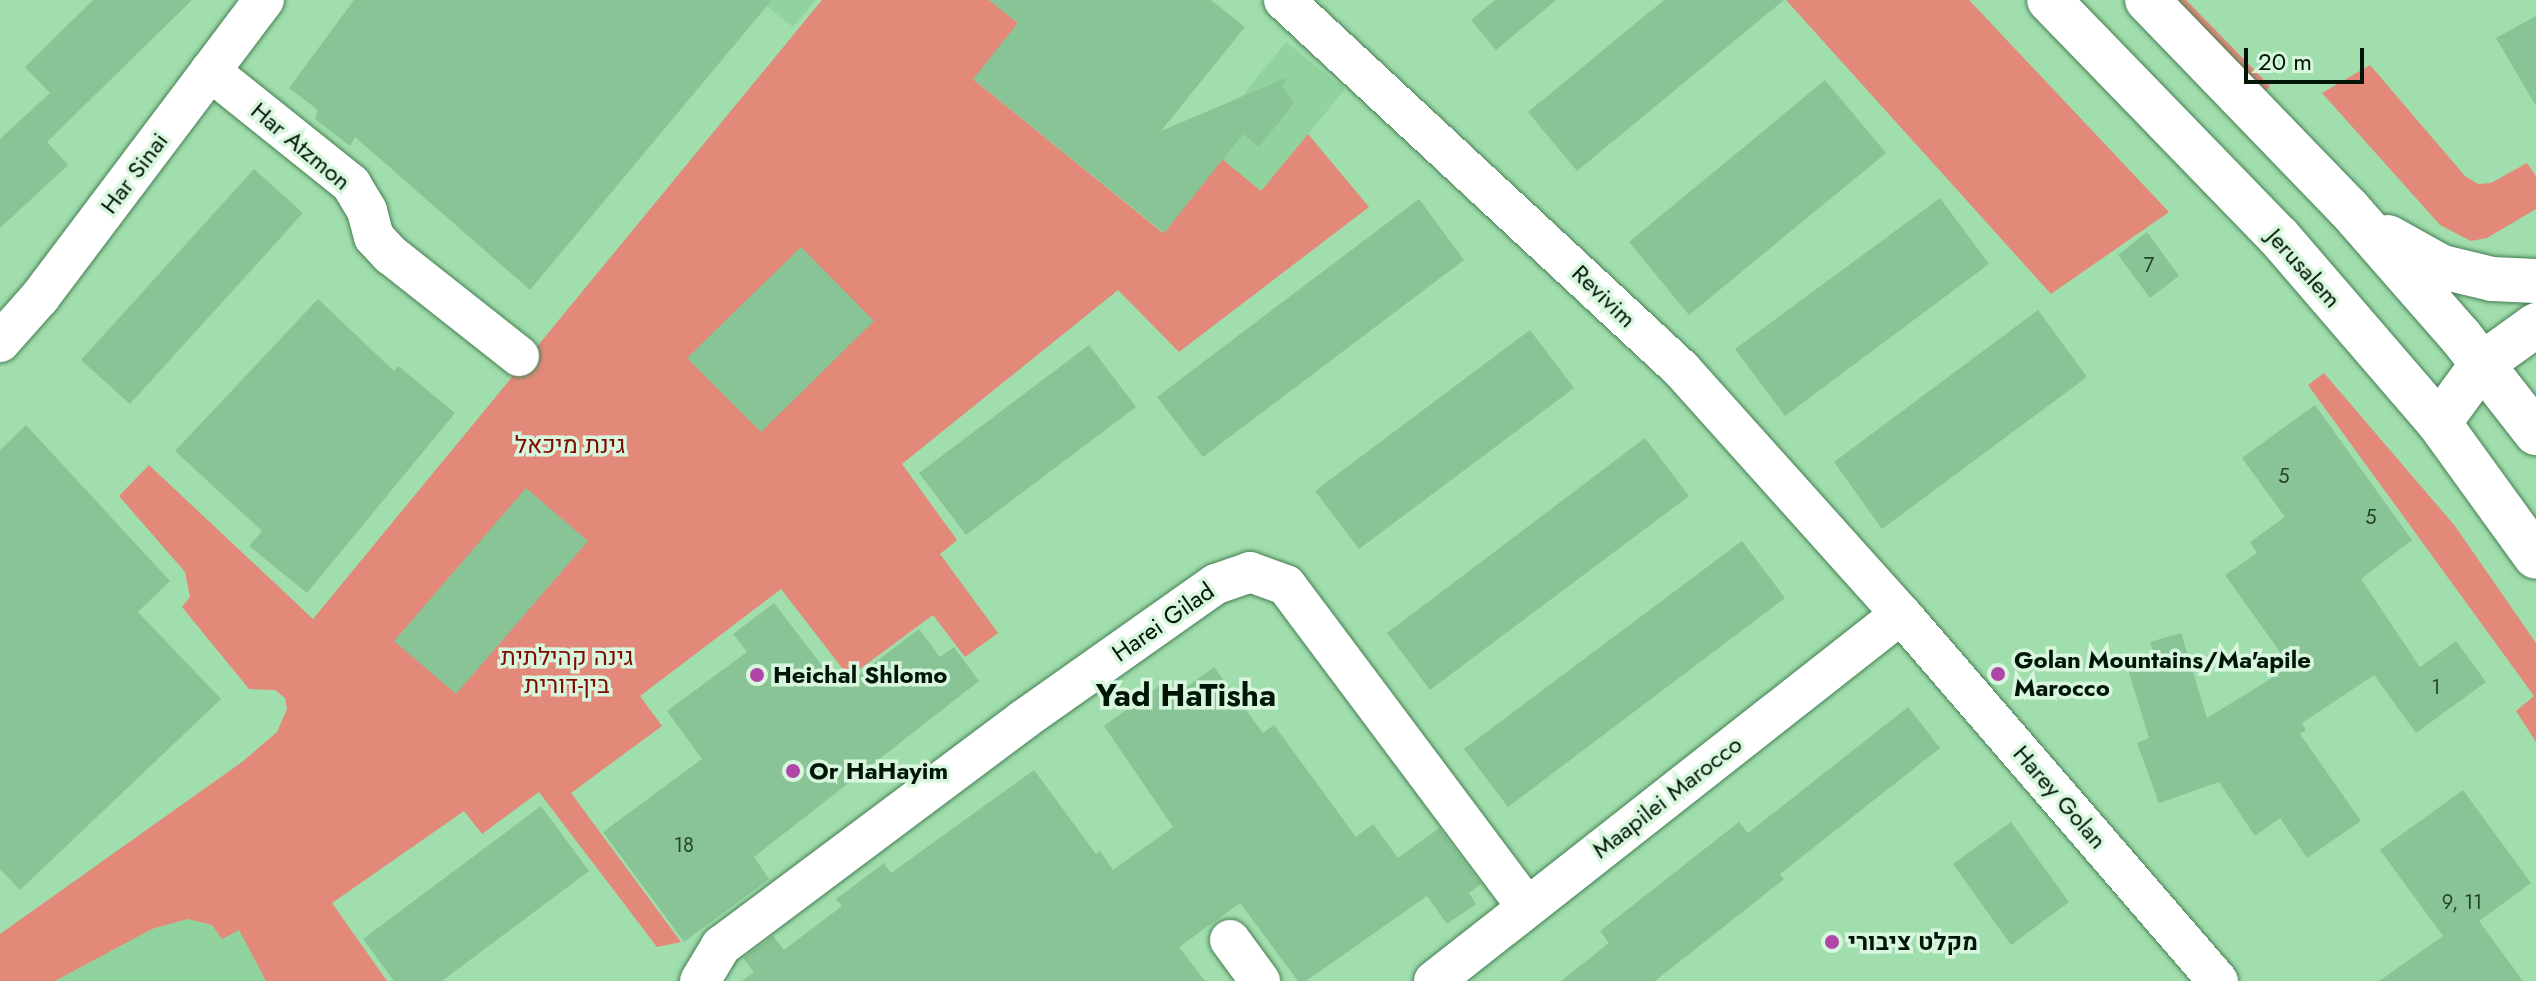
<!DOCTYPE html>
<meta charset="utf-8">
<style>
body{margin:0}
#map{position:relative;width:2536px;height:981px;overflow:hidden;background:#a1dead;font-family:Jost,Heebo,sans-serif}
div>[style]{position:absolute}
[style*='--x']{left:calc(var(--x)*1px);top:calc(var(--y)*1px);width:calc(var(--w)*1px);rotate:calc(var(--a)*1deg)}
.built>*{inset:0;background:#90d39e}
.green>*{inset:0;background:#e2897a}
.building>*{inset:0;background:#88c495}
.roads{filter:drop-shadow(0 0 2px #447e52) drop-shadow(0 0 2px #447e52)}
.minor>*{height:40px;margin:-20px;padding:0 20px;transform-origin:20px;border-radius:20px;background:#fff}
.major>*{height:44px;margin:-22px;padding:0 22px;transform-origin:22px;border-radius:22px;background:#fff}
.dots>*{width:22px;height:22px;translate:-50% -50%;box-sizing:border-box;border:4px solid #d8f6dd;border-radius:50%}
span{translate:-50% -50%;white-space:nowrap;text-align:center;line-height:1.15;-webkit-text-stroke:7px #d8f6dd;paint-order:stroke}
.number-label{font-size:20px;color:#23422a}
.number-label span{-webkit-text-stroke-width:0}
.street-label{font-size:24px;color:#011606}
.park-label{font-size:24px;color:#7f0a02}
.poi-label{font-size:24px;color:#011606;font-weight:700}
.left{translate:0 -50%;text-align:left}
.district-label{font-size:32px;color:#011606;font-weight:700}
.scale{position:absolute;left:2244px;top:48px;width:120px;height:36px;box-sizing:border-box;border:4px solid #011606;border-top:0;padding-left:10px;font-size:24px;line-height:28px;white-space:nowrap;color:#011606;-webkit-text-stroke:6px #d8f6dd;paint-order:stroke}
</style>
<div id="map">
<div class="built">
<div style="clip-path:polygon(759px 0,816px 0,793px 27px)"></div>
<div style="clip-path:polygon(1286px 42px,1345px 89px,1261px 191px,1203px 144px)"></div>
<div style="clip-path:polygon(188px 919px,239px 929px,266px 981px,55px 981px,152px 929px)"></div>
</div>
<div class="green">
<div style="clip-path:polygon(822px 0,989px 0,1018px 23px,974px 80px,1163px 233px,1222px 159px,1261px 191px,1308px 134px,1369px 207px,1179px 352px,1118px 290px,902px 464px,957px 540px,940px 554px,998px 633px,965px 657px,933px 615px,849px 677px,781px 589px,640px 696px,662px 726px,571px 793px,681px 942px,657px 947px,539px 792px,482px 834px,464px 811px,332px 903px,387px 981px,266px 981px,239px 930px,222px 939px,212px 925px,188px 919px,152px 929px,55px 981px,0 981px,0 934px,242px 762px,277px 732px,287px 709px,285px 698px,275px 690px,249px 689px,182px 607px,190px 597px,185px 572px,119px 496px,149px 465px,313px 619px)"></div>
<div style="clip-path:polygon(1786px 0,1969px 0,2169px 212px,2051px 294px)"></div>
<div style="clip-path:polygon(2176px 0,2186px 0,2270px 86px,2265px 92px)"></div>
<div style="clip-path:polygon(2370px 65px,2465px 176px,2478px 184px,2491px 183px,2527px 163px,2536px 176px,2536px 209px,2487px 238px,2471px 241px,2440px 225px,2322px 93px)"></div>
<div style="clip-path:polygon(2324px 373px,2455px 526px,2536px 643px,2536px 742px,2516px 711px,2534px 696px,2308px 385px)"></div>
</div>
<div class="building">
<div style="clip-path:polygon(93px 0,192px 0,47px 142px,68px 165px,0 228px,0 139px,50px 93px,25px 67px)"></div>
<div style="clip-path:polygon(354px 0,772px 0,530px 290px,355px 137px,350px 146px,315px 119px,318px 110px,289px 88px)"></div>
<div style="clip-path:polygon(989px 0,1211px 0,1245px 27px,1161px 131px,1288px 77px,1282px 86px,1294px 103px,1259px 147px,1243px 134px,1164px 233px,973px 79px,1018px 23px)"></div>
<div style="clip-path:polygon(1495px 0,1556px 0,1496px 50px,1471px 20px)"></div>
<div style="clip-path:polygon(1664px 0,1784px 0,1577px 171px,1528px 112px)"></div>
<div style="clip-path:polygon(2536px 16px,2536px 106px,2496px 38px)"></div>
<div style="clip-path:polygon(1825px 80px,1886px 153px,1689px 315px,1629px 242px)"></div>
<div style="clip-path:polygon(254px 169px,303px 213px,130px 404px,81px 360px)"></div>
<div style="clip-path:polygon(1940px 198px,1989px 264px,1785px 416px,1735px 349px)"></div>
<div style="clip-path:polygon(1419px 199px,1464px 260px,1203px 457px,1157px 397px)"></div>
<div style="clip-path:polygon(2147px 232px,2179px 276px,2150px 298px,2118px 255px)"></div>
<div style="clip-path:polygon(801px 247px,874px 321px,761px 432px,687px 358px)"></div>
<div style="clip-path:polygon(318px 299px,394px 371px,398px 366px,455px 413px,307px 593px,249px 546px,262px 531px,175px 451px)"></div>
<div style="clip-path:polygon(2038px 310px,2087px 377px,1882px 529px,1834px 462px)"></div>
<div style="clip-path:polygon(1530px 330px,1574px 388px,1359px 549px,1315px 491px)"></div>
<div style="clip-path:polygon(1089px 345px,1136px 407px,966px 535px,919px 473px)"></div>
<div style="clip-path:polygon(2315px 405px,2412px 540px,2361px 579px,2420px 667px,2456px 641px,2486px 682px,2416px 733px,2374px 675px,2302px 723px,2306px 730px,2300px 734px,2361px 821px,2307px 858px,2280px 818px,2255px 836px,2219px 782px,2159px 803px,2137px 743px,2149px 738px,2127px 666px,2155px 657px,2150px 642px,2181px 633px,2207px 718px,2282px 672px,2277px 664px,2285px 659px,2225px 575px,2257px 553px,2250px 542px,2285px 517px,2242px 458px)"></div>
<div style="clip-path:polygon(26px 425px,170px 581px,138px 612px,221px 699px,20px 890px,0 869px,0 450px)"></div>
<div style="clip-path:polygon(1645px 438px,1689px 496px,1430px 690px,1387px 633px)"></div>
<div style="clip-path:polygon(526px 488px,588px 541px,456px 694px,394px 641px)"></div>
<div style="clip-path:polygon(1742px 541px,1785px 598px,1508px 807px,1464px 749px)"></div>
<div style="clip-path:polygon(774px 603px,840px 689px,919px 629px,940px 657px,954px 647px,979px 681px,754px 857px,769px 879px,684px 942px,603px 832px,702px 759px,667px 711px,747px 652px,733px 634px)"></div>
<div style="clip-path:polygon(1214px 667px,1263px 733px,1274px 725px,1356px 837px,1373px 824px,1398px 858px,1439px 828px,1481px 884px,1469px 893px,1476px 904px,1447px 924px,1427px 896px,1306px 981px,1298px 981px,1240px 903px,1179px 947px,1205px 981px,742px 981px,754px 972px,743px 958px,773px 936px,784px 950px,842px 906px,836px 899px,884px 863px,891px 873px,1034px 770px,1096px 854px,1100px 851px,1113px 870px,1173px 827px,1104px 726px,1159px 686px,1169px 700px)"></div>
<div style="clip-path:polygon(1908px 707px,1940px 748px,1780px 874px,1784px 879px,1655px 981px,1561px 981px,1609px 943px,1600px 931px,1739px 822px,1748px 833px)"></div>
<div style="clip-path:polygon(2463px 790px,2531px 883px,2479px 921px,2523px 981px,2379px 981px,2443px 936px,2380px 850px)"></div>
<div style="clip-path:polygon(541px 806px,589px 871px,442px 981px,394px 981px,363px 939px)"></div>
<div style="clip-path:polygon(2011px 822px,2069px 902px,2011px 945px,1953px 864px)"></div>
</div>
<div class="roads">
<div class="minor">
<div style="--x:1284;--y:0;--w:543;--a:42.91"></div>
<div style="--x:1682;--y:370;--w:328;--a:48.1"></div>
<div style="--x:1901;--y:614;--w:485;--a:49.2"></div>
<div style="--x:210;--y:71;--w:181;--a:38.7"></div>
<div style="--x:351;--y:184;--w:31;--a:59"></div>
<div style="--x:367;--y:211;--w:27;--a:75"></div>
<div style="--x:374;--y:237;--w:25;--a:47"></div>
<div style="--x:391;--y:255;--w:163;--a:38.3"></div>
<div style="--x:0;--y:342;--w:60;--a:-48.4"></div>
<div style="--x:40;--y:297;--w:372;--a:-53"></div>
<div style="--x:1230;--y:940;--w:51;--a:53.8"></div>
<div style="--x:700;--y:981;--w:41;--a:-59"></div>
<div style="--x:721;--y:946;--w:377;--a:-36.8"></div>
<div style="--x:1023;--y:720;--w:236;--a:-35.2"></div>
<div style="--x:1216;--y:584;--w:36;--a:-19"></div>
<div style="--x:1250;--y:572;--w:38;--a:20"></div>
<div style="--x:1286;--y:585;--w:402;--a:53.2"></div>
<div style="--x:1434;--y:981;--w:594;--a:-38.16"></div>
</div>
<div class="major">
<div style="--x:2049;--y:0;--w:330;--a:45.9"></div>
<div style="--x:2279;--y:237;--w:245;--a:49.3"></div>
<div style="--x:2439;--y:423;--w:165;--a:54.1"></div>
<div style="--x:2147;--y:0;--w:291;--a:46"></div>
<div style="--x:2349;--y:209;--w:170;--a:48.8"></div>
<div style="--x:2461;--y:337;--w:122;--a:52"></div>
<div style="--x:2388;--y:237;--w:62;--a:29.1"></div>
<div style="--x:2442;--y:267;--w:51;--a:13.5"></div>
<div style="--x:2492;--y:279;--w:44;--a:2.6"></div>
<div style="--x:2439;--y:423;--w:73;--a:-53.9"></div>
<div style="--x:2482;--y:364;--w:67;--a:-35.8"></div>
</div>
</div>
<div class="dots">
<div style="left:1998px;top:674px;background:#af46a8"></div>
<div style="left:757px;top:675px;background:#af46a8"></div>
<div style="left:793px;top:771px;background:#af46a8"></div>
<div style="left:1832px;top:942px;background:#af46a8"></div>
</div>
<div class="number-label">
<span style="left:2149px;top:265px">7</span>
<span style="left:2284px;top:476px">5</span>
<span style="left:2371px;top:517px">5</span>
<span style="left:2436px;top:687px">1</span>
<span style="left:684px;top:845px">18</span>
<span style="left:2462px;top:902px">9, 11</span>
</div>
<div class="street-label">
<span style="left:301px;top:146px;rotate:40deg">Har Atzmon</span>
<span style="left:134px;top:173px;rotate:-53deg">Har Sinai</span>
<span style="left:2304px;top:268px;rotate:48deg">Jerusalem</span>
<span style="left:1604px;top:296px;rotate:44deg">Revivim</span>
<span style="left:1163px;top:622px;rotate:-35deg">Harei Gilad</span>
<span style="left:1667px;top:797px;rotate:-38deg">Maapilei Marocco</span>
<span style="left:2060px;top:797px;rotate:49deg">Harey Golan</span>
</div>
<div class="park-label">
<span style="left:570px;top:445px">גינת מיכאל</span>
<span style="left:567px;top:671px">גינה קהילתית<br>בין-דורית</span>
</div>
<div class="poi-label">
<span class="left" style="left:2014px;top:674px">Golan Mountains/Ma'apile<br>Marocco</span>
<span class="left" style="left:773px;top:675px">Heichal Shlomo</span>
<span class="left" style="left:809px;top:771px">Or HaHayim</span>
<span class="left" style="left:1848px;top:942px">מקלט ציבורי</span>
</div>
<div class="district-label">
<span style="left:1186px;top:695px">Yad HaTisha</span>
</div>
<div class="scale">20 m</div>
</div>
